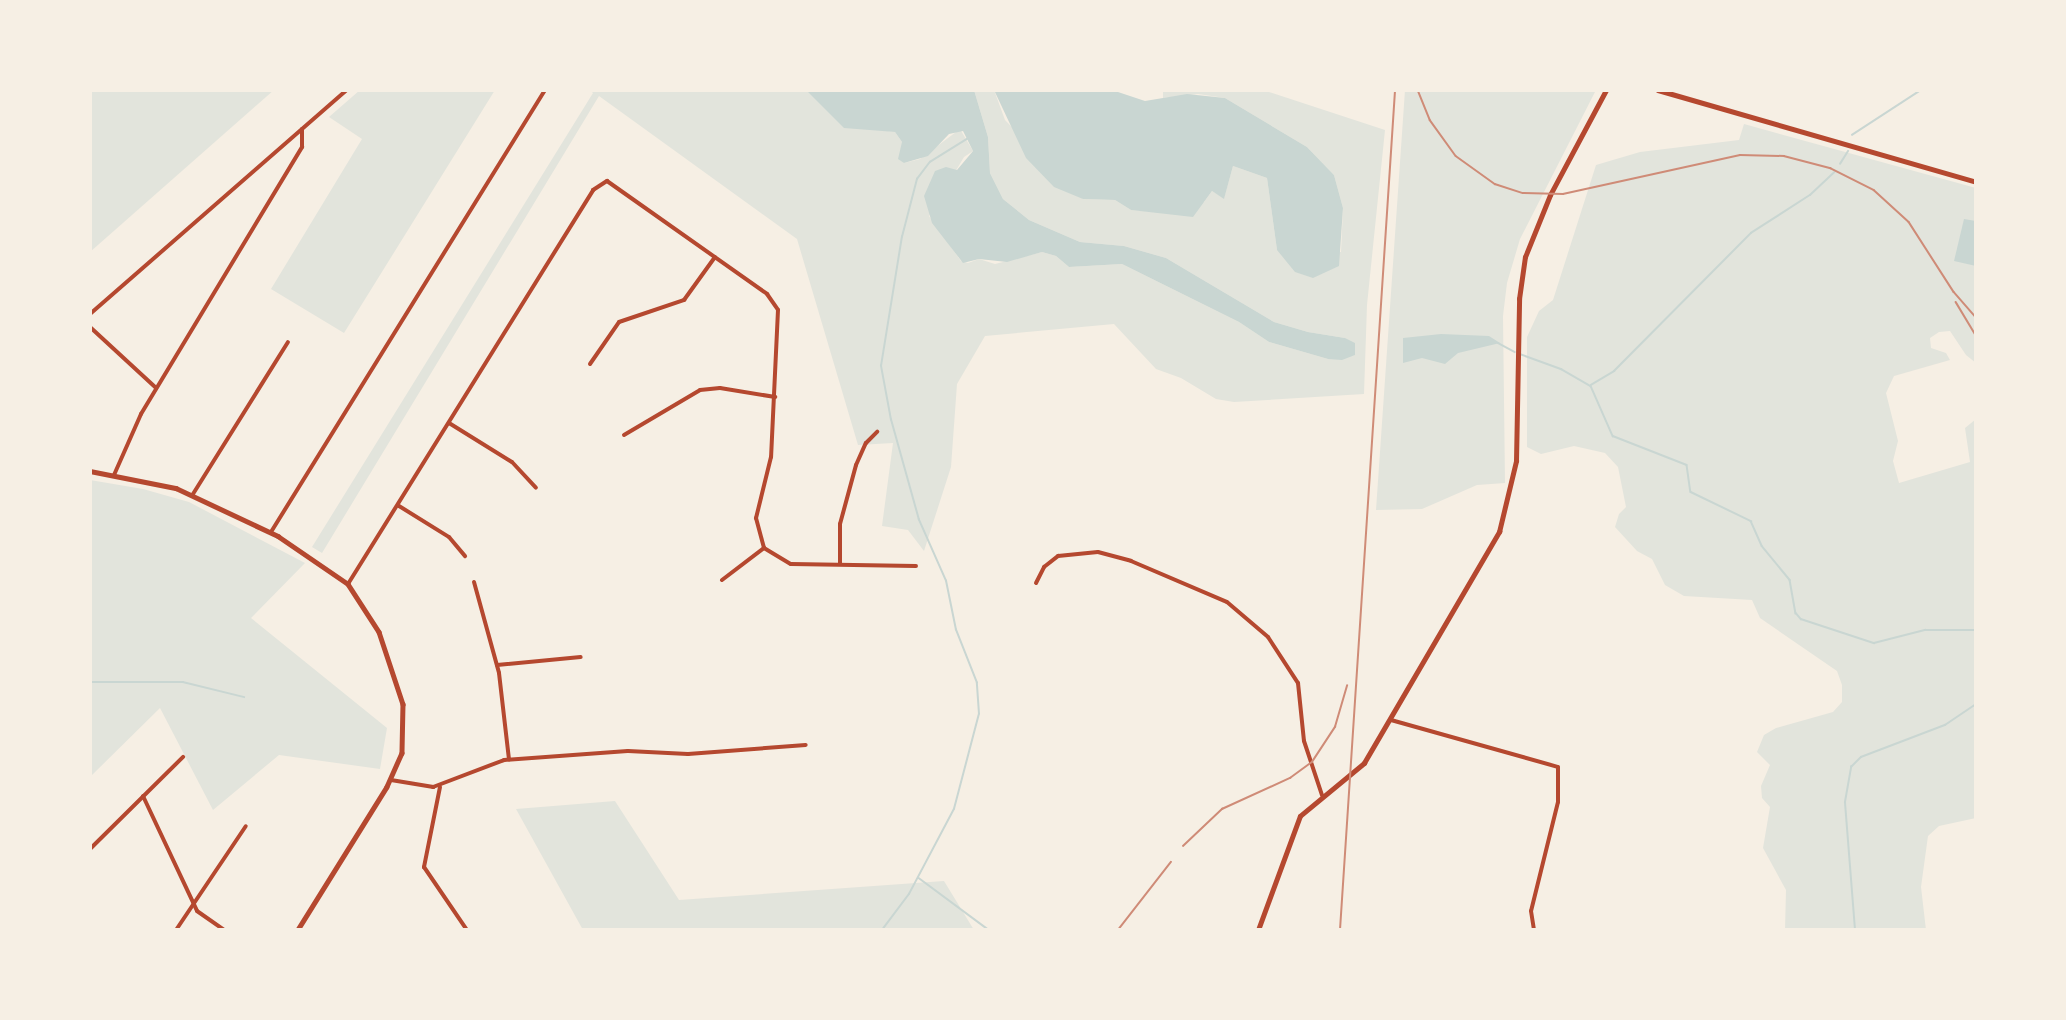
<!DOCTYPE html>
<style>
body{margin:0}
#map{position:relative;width:2066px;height:1020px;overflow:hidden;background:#f6efe4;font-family:Raleway,sans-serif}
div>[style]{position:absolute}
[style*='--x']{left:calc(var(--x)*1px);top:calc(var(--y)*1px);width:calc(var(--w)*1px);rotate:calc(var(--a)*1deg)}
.green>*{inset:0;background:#e2e4dc}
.water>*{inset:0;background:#c9d6d2}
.stream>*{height:1.5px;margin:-0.75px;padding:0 0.75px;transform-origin:0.75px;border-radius:0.75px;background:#c9d6d2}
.minor>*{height:4px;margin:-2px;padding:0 2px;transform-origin:2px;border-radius:2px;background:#b5482f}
.tertiary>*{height:4.5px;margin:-2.25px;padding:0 2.25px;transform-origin:2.25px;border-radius:2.25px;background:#b5482f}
.rail>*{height:1.5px;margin:-0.75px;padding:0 0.75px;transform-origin:0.75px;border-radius:0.75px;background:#cf8b77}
span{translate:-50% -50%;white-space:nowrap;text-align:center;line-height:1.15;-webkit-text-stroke:4.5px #f6efe4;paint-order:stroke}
.frame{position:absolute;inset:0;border:92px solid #f6efe4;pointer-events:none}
</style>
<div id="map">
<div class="green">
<div style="clip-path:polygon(90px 90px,274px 90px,90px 252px)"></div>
<div style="clip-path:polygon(360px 90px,495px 90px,344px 333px,271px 289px,362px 139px,329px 117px)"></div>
<div style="clip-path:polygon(590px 90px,806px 90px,850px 126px,895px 132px,902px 142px,904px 163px,920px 159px,960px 129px,973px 151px,964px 157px,929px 216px,961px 261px,968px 263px,979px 259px,995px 264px,1042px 252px,1056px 256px,1069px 267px,1122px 264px,1239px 322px,1269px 342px,1328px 359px,1355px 355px,1355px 350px,1345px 338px,1308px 332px,1274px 322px,1166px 258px,1124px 246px,1080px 242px,1029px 220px,1003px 199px,990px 173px,988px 137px,974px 90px,994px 90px,1005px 120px,1083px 199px,1115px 200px,1131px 210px,1157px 212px,1204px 202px,1212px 191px,1224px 198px,1233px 166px,1267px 178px,1277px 250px,1341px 252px,1343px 208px,1334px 175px,1307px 147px,1225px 98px,1198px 94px,1163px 98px,1163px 90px,1263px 90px,1385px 130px,1367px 305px,1364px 394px,1234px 402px,1216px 399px,1181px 378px,1156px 369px,1114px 324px,985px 336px,957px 384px,951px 467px,924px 551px,908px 530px,882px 526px,893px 443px,858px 445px,797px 239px,599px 96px,322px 553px,312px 547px,593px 93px)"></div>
<div style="clip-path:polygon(1405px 90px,1596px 90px,1520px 239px,1507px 283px,1503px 316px,1505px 483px,1477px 485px,1422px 509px,1376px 510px)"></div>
<div style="clip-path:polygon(1744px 124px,1976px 188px,1976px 363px,1966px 355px,1950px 331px,1939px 332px,1930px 338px,1931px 348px,1946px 353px,1950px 360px,1894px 376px,1886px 393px,1898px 441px,1893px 461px,1899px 483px,1970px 462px,1965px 428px,1976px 419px,1976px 818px,1939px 826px,1928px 836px,1921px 887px,1926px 930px,1785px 930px,1786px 890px,1763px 848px,1770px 807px,1762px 798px,1761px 786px,1770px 765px,1757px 752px,1764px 735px,1776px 728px,1833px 712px,1842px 702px,1842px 685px,1837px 671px,1760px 618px,1752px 600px,1684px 596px,1665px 585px,1652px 559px,1637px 551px,1615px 527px,1619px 514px,1626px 507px,1618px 467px,1605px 453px,1574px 446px,1541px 454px,1527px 447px,1527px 337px,1539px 311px,1553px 300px,1596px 165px,1640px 152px,1739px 140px)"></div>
<div style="clip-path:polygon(90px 480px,143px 489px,189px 502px,305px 563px,251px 618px,387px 728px,380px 769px,279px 755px,213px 810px,160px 708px,90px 777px)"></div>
<div style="clip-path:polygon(615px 801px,679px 900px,944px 881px,974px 930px,583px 930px,516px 809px)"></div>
</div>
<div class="water">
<div style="clip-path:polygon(806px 90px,974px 90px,988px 137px,990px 173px,1003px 199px,1029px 220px,1080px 242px,1124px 246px,1166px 258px,1274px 322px,1308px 332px,1345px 338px,1355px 343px,1355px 355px,1342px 360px,1328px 359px,1269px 342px,1239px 322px,1122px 264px,1069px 267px,1056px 256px,1042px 252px,1007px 262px,979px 259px,963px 263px,932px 223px,924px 196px,935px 171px,946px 167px,957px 170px,973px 151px,963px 131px,949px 134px,928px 156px,904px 163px,898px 159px,902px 142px,895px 132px,844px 128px)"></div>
<div style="clip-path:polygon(994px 90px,1112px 90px,1145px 101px,1187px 94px,1225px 98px,1307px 147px,1334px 175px,1343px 208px,1339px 266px,1313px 278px,1295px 272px,1277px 250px,1267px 178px,1233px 166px,1224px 199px,1212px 191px,1193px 217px,1131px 210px,1115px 200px,1083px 199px,1054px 187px,1026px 158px)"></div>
<div style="clip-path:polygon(1964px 219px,1976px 221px,1976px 266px,1954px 261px)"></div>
<div style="clip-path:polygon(1441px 334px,1489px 336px,1500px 343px,1458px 353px,1445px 364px,1422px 358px,1403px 363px,1403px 338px)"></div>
</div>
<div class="stream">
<div style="--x:1852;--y:135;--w:82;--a:-33.1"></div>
<div style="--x:1840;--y:164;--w:15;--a:-58"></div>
<div style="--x:1498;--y:343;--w:19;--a:28"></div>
<div style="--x:1520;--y:354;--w:44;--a:20.1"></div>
<div style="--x:1561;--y:369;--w:34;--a:30"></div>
<div style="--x:1591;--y:386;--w:55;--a:66.3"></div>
<div style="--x:1613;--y:436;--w:79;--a:21.4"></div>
<div style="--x:1687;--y:465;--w:27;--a:82"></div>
<div style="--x:1691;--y:492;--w:67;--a:25.8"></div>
<div style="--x:1751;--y:521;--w:27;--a:66"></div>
<div style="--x:1762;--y:546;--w:44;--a:50.5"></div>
<div style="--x:1790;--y:580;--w:34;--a:80"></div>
<div style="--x:1796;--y:613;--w:8;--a:50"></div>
<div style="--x:1801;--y:619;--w:77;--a:18.2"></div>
<div style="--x:1874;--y:643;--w:53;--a:-14.3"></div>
<div style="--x:1925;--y:630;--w:51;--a:0"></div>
<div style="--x:1591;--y:385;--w:27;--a:-31"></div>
<div style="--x:1614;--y:371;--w:194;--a:-45.2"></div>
<div style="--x:1751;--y:233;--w:70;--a:-32.8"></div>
<div style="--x:1810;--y:195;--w:33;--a:-43"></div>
<div style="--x:90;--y:682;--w:93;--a:0"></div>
<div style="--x:183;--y:682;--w:63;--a:13.8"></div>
<div style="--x:919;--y:878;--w:87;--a:36.6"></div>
<div style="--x:882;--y:930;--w:45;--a:-53.1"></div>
<div style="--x:909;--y:894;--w:96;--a:-62.1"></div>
<div style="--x:954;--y:809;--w:98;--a:-75.3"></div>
<div style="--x:979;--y:714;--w:31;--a:-94"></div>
<div style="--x:977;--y:683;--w:57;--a:-111.6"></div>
<div style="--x:956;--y:630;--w:50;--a:-101.5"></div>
<div style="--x:946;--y:581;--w:67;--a:-113.9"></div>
<div style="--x:919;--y:520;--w:104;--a:-105.6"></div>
<div style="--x:891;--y:420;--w:55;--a:-100.5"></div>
<div style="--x:881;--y:366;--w:131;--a:-80.8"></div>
<div style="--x:902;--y:237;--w:60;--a:-75.5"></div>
<div style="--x:917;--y:179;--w:21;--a:-53"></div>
<div style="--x:930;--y:162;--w:44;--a:-31.9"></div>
<div style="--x:1855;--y:930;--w:128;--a:-94.5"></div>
<div style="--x:1845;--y:802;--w:36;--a:-80"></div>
<div style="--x:1851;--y:767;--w:14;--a:-45"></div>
<div style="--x:1861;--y:757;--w:90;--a:-20.9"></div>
<div style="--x:1945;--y:725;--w:37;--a:-34"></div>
</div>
<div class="minor">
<div style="--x:90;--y:314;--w:341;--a:-41.1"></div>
<div style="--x:90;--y:327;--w:90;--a:42.7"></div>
<div style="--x:590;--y:364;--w:51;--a:-55.4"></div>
<div style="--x:619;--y:322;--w:69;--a:-18.7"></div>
<div style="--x:684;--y:300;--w:53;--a:-54.2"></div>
<div style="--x:449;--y:423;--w:74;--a:31.8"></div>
<div style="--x:512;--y:462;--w:35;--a:47"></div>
<div style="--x:624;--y:435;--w:88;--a:-30.6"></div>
<div style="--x:700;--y:390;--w:20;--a:-6"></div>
<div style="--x:720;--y:388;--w:56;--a:9.3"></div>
<div style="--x:114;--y:475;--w:67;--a:-66.1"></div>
<div style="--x:141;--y:414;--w:312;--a:-58.9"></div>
<div style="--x:302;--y:147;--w:18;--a:-90"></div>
<div style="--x:193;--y:494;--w:179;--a:-58"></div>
<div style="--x:399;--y:506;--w:59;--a:31.8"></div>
<div style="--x:449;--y:537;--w:25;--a:50"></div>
<div style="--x:271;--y:532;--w:520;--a:-58.2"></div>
<div style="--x:840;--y:563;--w:39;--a:-90"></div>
<div style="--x:840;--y:524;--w:61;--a:-74.8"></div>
<div style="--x:856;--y:465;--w:24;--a:-66"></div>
<div style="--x:866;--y:443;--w:16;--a:-45"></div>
<div style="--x:722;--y:580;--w:53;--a:-37.3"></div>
<div style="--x:474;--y:582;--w:94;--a:74.6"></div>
<div style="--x:499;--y:673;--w:87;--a:83.4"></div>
<div style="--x:1036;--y:583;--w:18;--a:-63"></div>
<div style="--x:1044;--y:567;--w:18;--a:-38"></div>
<div style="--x:1058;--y:556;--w:40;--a:-5.7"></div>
<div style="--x:1098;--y:552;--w:34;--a:15"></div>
<div style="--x:1131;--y:561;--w:104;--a:23.1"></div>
<div style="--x:1227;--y:602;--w:54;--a:40.5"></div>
<div style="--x:1268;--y:637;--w:55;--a:56.9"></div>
<div style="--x:1298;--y:683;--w:58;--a:84.1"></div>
<div style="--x:1304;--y:741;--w:57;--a:71.6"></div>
<div style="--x:348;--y:584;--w:464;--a:-58.1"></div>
<div style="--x:593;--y:190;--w:17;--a:-33"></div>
<div style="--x:607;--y:181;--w:196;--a:35.2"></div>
<div style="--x:767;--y:294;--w:19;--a:55"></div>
<div style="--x:778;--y:310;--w:147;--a:92.7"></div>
<div style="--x:771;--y:457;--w:63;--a:103.8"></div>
<div style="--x:756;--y:518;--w:31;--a:75"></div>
<div style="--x:764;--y:548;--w:31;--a:31"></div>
<div style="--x:791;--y:564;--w:125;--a:0.9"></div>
<div style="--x:497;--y:665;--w:84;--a:-5.4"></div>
<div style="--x:1391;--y:720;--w:173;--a:15.7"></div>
<div style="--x:1558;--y:767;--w:35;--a:90"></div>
<div style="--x:1558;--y:802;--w:112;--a:103.9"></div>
<div style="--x:1531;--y:911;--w:19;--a:81"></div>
<div style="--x:391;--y:780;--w:43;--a:9.5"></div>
<div style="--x:433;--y:787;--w:76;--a:-20.8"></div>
<div style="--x:504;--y:760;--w:124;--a:-4.2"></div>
<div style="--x:628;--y:751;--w:60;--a:2.9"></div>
<div style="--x:688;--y:754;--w:118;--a:-4.4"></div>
<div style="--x:440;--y:787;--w:82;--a:101.3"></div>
<div style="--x:424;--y:867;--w:76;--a:55.7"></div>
<div style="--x:143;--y:796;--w:127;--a:64.8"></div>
<div style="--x:197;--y:911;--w:33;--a:35"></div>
<div style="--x:90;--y:849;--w:131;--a:-44.7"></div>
<div style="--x:176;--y:930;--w:125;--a:-56.1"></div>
</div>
<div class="tertiary">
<div style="--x:1658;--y:90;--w:331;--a:16.1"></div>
<div style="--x:90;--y:471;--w:88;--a:11.2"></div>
<div style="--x:176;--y:488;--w:113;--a:25.2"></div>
<div style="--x:278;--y:536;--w:85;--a:34.4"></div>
<div style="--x:348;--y:584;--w:57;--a:57.1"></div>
<div style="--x:379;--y:632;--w:76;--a:71.6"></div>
<div style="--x:403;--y:704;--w:49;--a:91.2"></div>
<div style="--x:402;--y:753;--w:37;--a:114"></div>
<div style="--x:387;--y:787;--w:168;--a:121.9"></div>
<div style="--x:1258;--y:930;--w:121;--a:-69.8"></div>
<div style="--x:1300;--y:816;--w:83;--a:-39.6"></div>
<div style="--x:1364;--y:763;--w:268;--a:-59.7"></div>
<div style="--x:1499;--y:532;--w:73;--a:-76.5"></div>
<div style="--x:1516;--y:461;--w:162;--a:-88.9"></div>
<div style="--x:1519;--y:299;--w:42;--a:-81.9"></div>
<div style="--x:1525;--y:257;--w:67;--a:-68"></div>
<div style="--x:1550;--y:195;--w:119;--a:-61.9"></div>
</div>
<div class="rail">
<div style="--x:1418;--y:90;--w:32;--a:68"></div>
<div style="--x:1430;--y:120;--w:44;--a:54.2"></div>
<div style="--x:1456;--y:156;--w:48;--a:35.7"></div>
<div style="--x:1495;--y:184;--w:29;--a:18"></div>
<div style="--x:1523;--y:193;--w:40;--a:1.4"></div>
<div style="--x:1563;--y:194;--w:181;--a:-12.4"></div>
<div style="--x:1740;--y:155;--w:44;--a:1.3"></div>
<div style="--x:1784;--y:156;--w:48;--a:14.6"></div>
<div style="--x:1830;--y:168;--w:49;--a:26.6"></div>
<div style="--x:1874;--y:190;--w:47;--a:42.4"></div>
<div style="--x:1909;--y:222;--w:83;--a:57.3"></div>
<div style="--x:1954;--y:292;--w:33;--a:49"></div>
<div style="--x:1956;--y:302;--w:39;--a:59"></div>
<div style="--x:1183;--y:846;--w:54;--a:-43.5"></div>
<div style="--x:1222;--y:809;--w:75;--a:-24.5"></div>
<div style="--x:1290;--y:778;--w:27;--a:-36"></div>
<div style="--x:1312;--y:762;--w:42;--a:-56.7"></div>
<div style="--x:1335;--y:727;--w:43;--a:-73.7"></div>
<div style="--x:1118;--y:930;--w:86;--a:-52.1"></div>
<div style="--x:1340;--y:930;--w:842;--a:-86.25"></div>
</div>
<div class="frame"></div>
</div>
